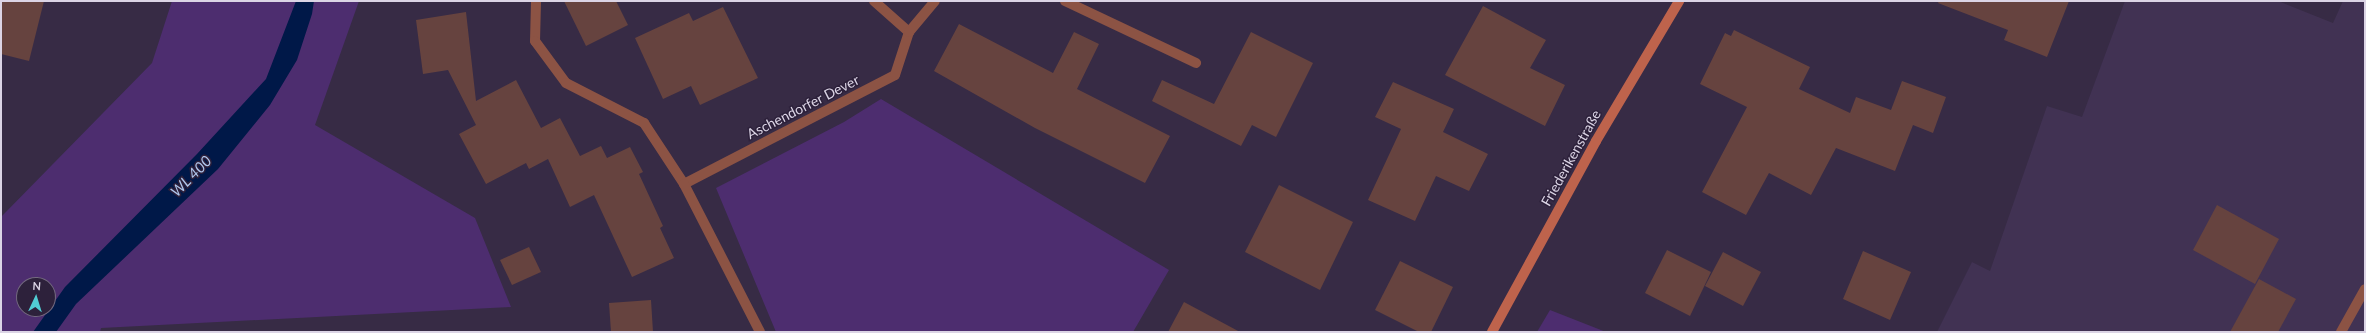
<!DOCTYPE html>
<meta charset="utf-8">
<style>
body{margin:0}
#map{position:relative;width:2366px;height:333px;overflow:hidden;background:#372b45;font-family:Lato,sans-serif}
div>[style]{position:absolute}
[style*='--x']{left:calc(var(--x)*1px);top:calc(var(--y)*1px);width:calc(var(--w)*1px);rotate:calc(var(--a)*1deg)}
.built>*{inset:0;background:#413253}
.green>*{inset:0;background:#4d2d6f}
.water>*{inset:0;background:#001848}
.building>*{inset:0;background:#66433f}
.lane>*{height:10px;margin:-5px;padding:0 5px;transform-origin:5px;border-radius:5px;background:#8c5344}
.street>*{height:10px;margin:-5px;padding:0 5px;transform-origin:5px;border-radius:5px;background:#8c5344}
.secondary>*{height:10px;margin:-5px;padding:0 5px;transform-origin:5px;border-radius:5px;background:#be634c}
span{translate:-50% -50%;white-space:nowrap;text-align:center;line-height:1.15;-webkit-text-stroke:3px #2d213b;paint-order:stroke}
.street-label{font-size:14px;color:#dbd4e5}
.water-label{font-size:15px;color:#b0c7ed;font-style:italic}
.frame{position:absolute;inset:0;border:2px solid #dbd4e5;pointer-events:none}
.north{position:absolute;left:16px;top:277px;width:40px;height:40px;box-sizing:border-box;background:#2d213b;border:1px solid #73697f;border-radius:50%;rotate:4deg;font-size:11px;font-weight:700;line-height:16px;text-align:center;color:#dbd4e5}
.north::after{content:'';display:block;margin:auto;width:14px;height:18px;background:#51ccd4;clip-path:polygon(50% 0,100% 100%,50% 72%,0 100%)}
</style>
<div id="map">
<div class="built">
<div style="clip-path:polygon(2125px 1px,2278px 1px,2333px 23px,2343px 1px,2365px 1px,2365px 332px,1937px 332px,1972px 262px,1990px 271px,2047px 106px,2082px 117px)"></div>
</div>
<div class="green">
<div style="clip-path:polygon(evenodd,172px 1px,359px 1px,315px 125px,475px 218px,511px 307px,101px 328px,100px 332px,1px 332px,1px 217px,152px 63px,172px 1px,24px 285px,48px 285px,48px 309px,24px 309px,24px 285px)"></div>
<div style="clip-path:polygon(881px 99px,1169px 270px,1133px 332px,776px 332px,716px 188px,844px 122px)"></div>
<div style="clip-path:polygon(1550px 310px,1606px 332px,1537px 332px)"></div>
</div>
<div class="water">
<div style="clip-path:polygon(296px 1px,314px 1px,312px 14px,297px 60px,270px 105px,218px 169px,76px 304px,56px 332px,33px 332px,65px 287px,197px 154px,266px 79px)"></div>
</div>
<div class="building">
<div style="clip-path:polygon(1px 1px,44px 1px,29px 61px,1px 54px)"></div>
<div style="clip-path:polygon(564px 1px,616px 1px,628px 25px,586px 46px)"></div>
<div style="clip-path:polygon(1939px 1px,2069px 1px,2047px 57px,2004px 40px,2008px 30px,1938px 3px)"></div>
<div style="clip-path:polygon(1483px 6px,1546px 40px,1530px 68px,1565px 85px,1545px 126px,1445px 75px)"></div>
<div style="clip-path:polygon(723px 7px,758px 78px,700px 105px,691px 86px,663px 99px,635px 38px,689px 13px,693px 21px)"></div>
<div style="clip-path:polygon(466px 12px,476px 101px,516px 80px,541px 128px,560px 118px,580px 156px,601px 146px,607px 158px,630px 147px,643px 172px,639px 174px,663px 226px,660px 228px,674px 258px,632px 277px,594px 195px,570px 207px,548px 159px,529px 169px,526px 163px,486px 184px,459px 134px,476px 125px,448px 70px,423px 74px,416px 20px)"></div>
<div style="clip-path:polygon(959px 24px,1053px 73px,1074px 32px,1099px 44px,1077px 89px,1170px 136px,1145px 183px,1035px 128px,934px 71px)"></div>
<div style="clip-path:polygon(1734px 30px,1810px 67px,1799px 89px,1850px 113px,1856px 97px,1891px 110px,1902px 81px,1946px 97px,1933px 133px,1913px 125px,1895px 171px,1836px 148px,1811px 195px,1769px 173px,1746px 215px,1702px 192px,1747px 107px,1700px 84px,1725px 33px,1731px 36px)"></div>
<div style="clip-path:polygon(1251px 32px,1313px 63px,1276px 137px,1252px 125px,1241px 146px,1152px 101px,1162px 80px,1214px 104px)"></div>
<div style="clip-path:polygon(1393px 82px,1454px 109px,1443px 132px,1488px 154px,1469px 191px,1436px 176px,1415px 221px,1368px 200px,1401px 129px,1375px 117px)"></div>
<div style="clip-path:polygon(1279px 185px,1353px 222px,1320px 290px,1245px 252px)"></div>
<div style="clip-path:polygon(2217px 205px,2279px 239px,2255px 284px,2193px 250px)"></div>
<div style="clip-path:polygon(529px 247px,541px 272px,512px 285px,500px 260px)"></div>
<div style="clip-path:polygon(1667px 250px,1711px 272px,1690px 316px,1645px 293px)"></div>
<div style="clip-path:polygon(1863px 251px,1911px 272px,1890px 320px,1843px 299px)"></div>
<div style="clip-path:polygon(1723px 252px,1761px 272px,1743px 306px,1705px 286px)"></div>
<div style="clip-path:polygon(1400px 261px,1453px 287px,1431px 332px,1419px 332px,1375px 310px)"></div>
<div style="clip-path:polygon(2259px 279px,2296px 299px,2278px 332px,2230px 332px)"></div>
<div style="clip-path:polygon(651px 300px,653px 332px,611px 332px,609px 303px)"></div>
<div style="clip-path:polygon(1184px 302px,1240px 332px,1168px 332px)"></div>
</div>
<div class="lane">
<div style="--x:874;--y:1;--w:47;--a:41.5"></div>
<div style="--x:1065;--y:1;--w:145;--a:25.3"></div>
</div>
<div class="street">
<div style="--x:536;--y:1;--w:40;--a:91.4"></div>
<div style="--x:535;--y:41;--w:52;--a:53.6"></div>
<div style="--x:566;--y:83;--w:88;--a:27.1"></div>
<div style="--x:644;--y:123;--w:73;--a:56.7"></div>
<div style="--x:684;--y:184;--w:237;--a:-27.3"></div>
<div style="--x:895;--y:75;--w:45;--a:-72"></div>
<div style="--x:909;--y:32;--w:40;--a:-50"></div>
<div style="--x:684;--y:184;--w:166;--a:62.8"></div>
<div style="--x:2341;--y:332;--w:49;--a:-60.8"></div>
</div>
<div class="secondary">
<div style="--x:1492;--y:332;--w:217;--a:-61.4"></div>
<div style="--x:1596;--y:141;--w:163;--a:-59.3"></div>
</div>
<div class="street-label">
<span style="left:803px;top:107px;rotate:-27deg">Aschendorfer Dever</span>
<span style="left:1571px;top:158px;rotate:-61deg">Friederikenstraße</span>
</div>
<div class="water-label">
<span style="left:191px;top:176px;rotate:-45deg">WL 400</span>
</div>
<div class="frame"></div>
<div class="north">N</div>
</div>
